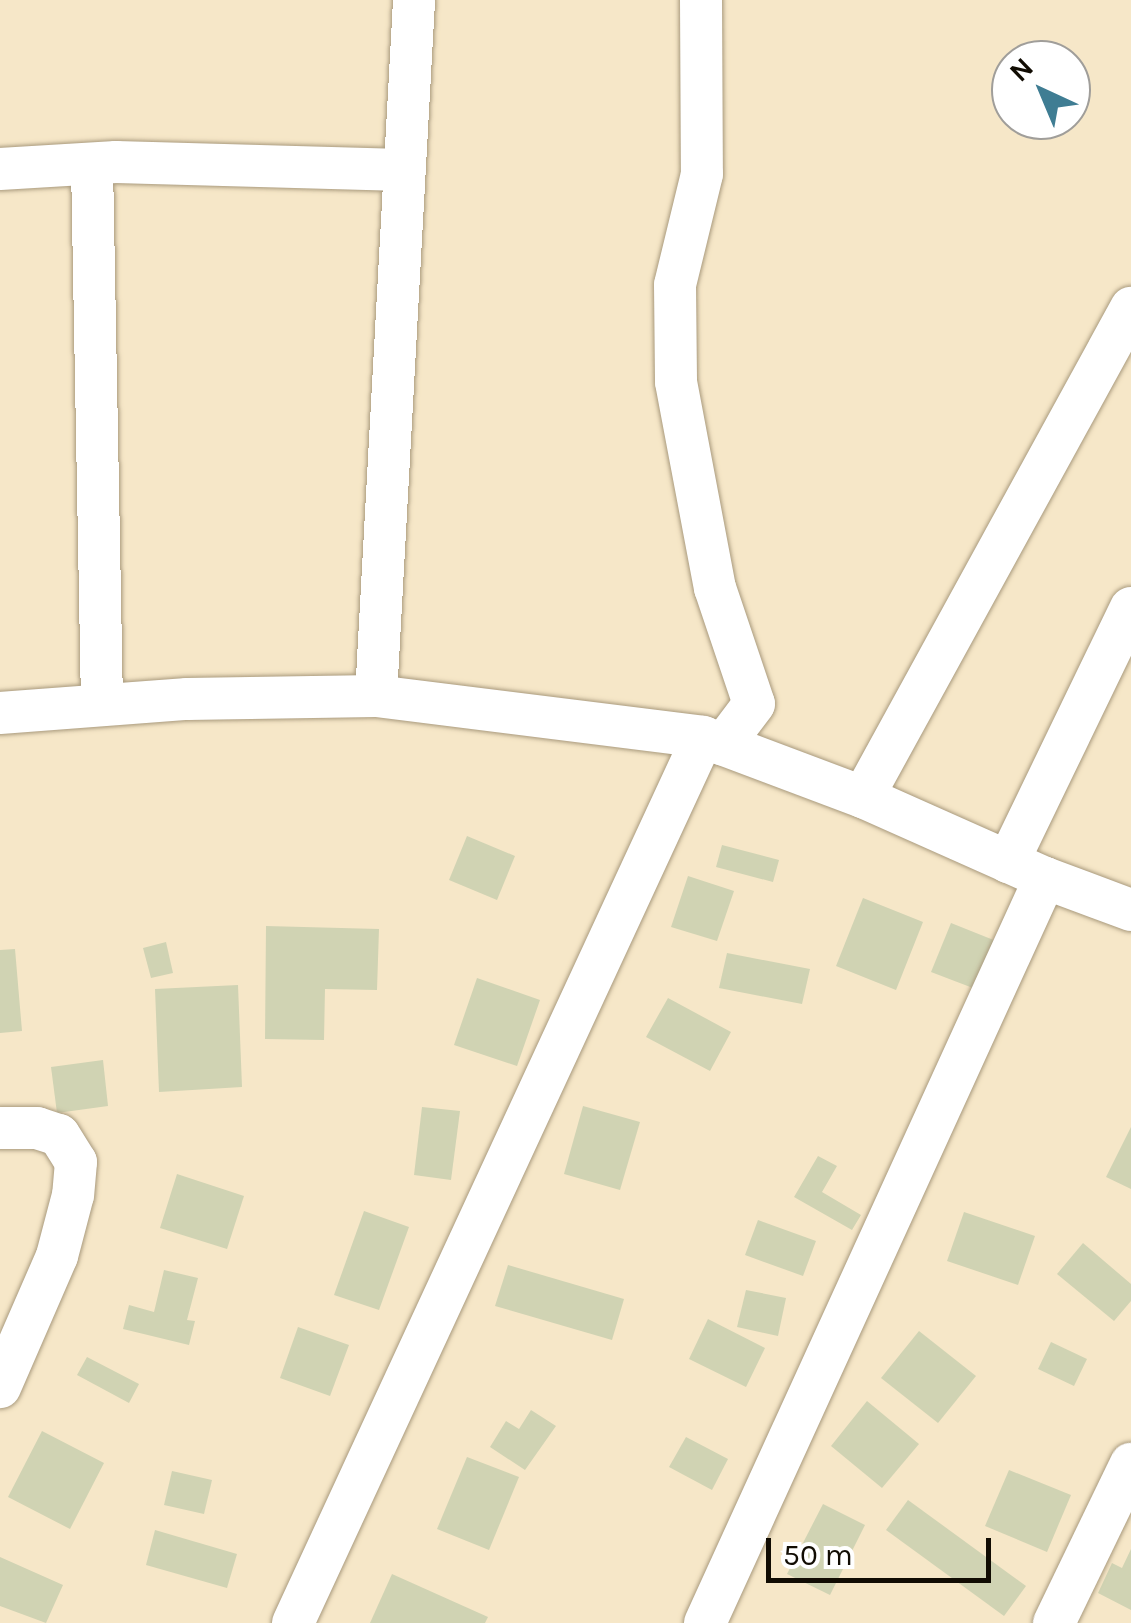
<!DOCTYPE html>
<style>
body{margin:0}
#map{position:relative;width:1131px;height:1623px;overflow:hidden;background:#f6e7c8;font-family:Karla,sans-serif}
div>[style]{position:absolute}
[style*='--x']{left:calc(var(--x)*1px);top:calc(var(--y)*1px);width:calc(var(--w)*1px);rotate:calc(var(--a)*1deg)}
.building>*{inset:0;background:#d0d3b3}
.roads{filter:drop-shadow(0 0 2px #a99a7d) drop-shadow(0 0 2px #a99a7d)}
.minor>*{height:42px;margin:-21px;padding:0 21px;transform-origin:21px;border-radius:21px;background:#fff}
span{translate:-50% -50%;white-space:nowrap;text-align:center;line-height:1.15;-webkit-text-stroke:10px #fff;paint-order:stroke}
.north{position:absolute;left:991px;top:40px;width:100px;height:100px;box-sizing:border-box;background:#fff;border:2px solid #a09e9a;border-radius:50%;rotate:316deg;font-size:28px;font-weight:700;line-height:40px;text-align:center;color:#110c03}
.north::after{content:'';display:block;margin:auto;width:35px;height:45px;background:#3f7d93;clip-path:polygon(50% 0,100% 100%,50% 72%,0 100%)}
.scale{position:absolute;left:766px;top:1538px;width:225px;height:45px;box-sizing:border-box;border:5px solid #110c03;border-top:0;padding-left:12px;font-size:30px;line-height:35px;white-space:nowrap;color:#110c03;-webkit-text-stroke:8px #fff;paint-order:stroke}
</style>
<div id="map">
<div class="building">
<div style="clip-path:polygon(467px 836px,515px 856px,497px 900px,449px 880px)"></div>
<div style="clip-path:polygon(722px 845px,779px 860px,773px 882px,716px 867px)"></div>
<div style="clip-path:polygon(688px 876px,734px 891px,717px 941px,671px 927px)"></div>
<div style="clip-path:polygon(863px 898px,923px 922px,896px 990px,836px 966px)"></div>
<div style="clip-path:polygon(951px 923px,1006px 945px,986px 993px,931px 972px)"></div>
<div style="clip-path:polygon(266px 926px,379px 929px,377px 990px,325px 989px,324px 1040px,265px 1039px)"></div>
<div style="clip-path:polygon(166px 942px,173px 973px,151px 978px,143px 948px)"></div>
<div style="clip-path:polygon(15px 949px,22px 1031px,0 1033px,0 950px)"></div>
<div style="clip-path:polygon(727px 953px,810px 969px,802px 1004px,719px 988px)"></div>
<div style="clip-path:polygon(477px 978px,540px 1000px,517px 1066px,454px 1045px)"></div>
<div style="clip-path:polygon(238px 985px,242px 1087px,159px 1092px,155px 989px)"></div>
<div style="clip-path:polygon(668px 998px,731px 1032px,710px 1071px,646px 1037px)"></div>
<div style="clip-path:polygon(103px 1060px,108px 1106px,57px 1113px,51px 1067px)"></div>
<div style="clip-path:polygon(583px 1106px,640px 1122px,620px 1190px,564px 1174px)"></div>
<div style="clip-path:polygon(422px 1107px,460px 1111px,451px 1180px,414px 1175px)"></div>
<div style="clip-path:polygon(1131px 1127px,1131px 1189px,1106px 1177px)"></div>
<div style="clip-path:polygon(818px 1156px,837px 1166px,822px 1192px,861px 1215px,852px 1230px,794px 1197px)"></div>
<div style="clip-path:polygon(177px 1174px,244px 1196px,227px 1249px,160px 1228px)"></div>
<div style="clip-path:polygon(364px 1211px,409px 1227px,379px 1310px,334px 1295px)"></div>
<div style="clip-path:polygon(964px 1212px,1035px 1236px,1018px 1285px,947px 1261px)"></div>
<div style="clip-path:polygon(758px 1220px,816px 1241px,803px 1276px,745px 1255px)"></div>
<div style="clip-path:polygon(1083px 1243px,1131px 1284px,1131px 1301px,1114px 1321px,1057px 1274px)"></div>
<div style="clip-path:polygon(508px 1265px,624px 1299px,612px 1340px,495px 1306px)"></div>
<div style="clip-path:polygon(164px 1270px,198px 1278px,187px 1320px,195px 1321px,189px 1345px,123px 1329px,129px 1305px,154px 1312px)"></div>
<div style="clip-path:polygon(746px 1290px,786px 1298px,778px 1336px,737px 1327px)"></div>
<div style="clip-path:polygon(708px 1319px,765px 1348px,746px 1387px,689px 1359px)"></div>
<div style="clip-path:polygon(298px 1327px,349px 1345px,330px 1396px,280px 1378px)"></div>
<div style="clip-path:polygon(919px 1331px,976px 1376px,938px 1423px,881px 1378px)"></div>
<div style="clip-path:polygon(1051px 1342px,1087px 1359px,1074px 1386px,1038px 1369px)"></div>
<div style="clip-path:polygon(87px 1357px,139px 1384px,129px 1403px,77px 1375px)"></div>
<div style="clip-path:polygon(867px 1401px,919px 1444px,882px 1488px,831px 1446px)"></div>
<div style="clip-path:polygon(531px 1410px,556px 1426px,525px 1470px,490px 1447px,506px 1421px,519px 1429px)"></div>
<div style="clip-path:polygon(42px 1431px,104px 1463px,70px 1529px,8px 1497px)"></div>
<div style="clip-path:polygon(686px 1437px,728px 1459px,712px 1490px,669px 1467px)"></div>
<div style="clip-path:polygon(467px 1457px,519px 1477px,489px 1550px,437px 1529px)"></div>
<div style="clip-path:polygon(1009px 1470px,1071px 1495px,1047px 1552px,985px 1526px)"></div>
<div style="clip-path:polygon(172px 1471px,212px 1480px,204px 1514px,164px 1505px)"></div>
<div style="clip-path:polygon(908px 1500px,1026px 1586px,1004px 1616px,886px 1530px)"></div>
<div style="clip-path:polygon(823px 1504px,865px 1525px,830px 1595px,787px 1574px)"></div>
<div style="clip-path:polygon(155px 1530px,237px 1554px,227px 1588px,146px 1565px)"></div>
<div style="clip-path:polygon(1131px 1549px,1131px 1610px,1098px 1593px,1112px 1563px,1122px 1568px)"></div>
<div style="clip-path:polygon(0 1557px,63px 1585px,46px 1623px,0 1606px)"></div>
<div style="clip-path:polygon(392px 1574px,488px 1617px,485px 1623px,370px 1623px)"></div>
</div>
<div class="roads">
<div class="minor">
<div style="--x:701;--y:0;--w:174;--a:89.7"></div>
<div style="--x:702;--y:174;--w:114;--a:103.7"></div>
<div style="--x:675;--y:285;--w:97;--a:89.4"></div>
<div style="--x:676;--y:382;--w:210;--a:79.3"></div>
<div style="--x:715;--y:588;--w:122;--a:71.4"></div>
<div style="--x:754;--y:704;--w:51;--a:127.1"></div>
<div style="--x:92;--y:164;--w:541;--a:88.94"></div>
<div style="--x:0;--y:169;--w:116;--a:-3.5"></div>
<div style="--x:116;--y:162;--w:287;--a:1.6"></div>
<div style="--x:376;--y:696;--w:697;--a:-86.87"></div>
<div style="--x:0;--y:713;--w:188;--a:-4.3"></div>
<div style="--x:187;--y:699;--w:189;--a:-0.9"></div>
<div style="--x:376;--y:696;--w:330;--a:7.1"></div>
<div style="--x:703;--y:737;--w:171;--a:20.6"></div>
<div style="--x:863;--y:797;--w:199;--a:24"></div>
<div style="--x:1045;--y:878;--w:92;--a:20.4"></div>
<div style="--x:863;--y:797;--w:558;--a:-61.27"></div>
<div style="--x:1008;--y:862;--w:282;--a:-64.2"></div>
<div style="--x:0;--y:1128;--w:37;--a:0"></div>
<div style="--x:37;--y:1128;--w:23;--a:18"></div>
<div style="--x:59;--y:1135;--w:32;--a:58"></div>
<div style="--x:76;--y:1162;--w:33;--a:95"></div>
<div style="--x:73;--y:1195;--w:63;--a:104.7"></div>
<div style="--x:57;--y:1256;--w:143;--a:113.5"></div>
<div style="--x:293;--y:1623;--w:976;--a:-65.17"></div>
<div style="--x:705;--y:1623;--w:819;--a:-65.47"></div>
<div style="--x:1054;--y:1623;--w:177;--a:-64.2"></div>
</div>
</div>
<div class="north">N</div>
<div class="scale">50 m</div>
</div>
